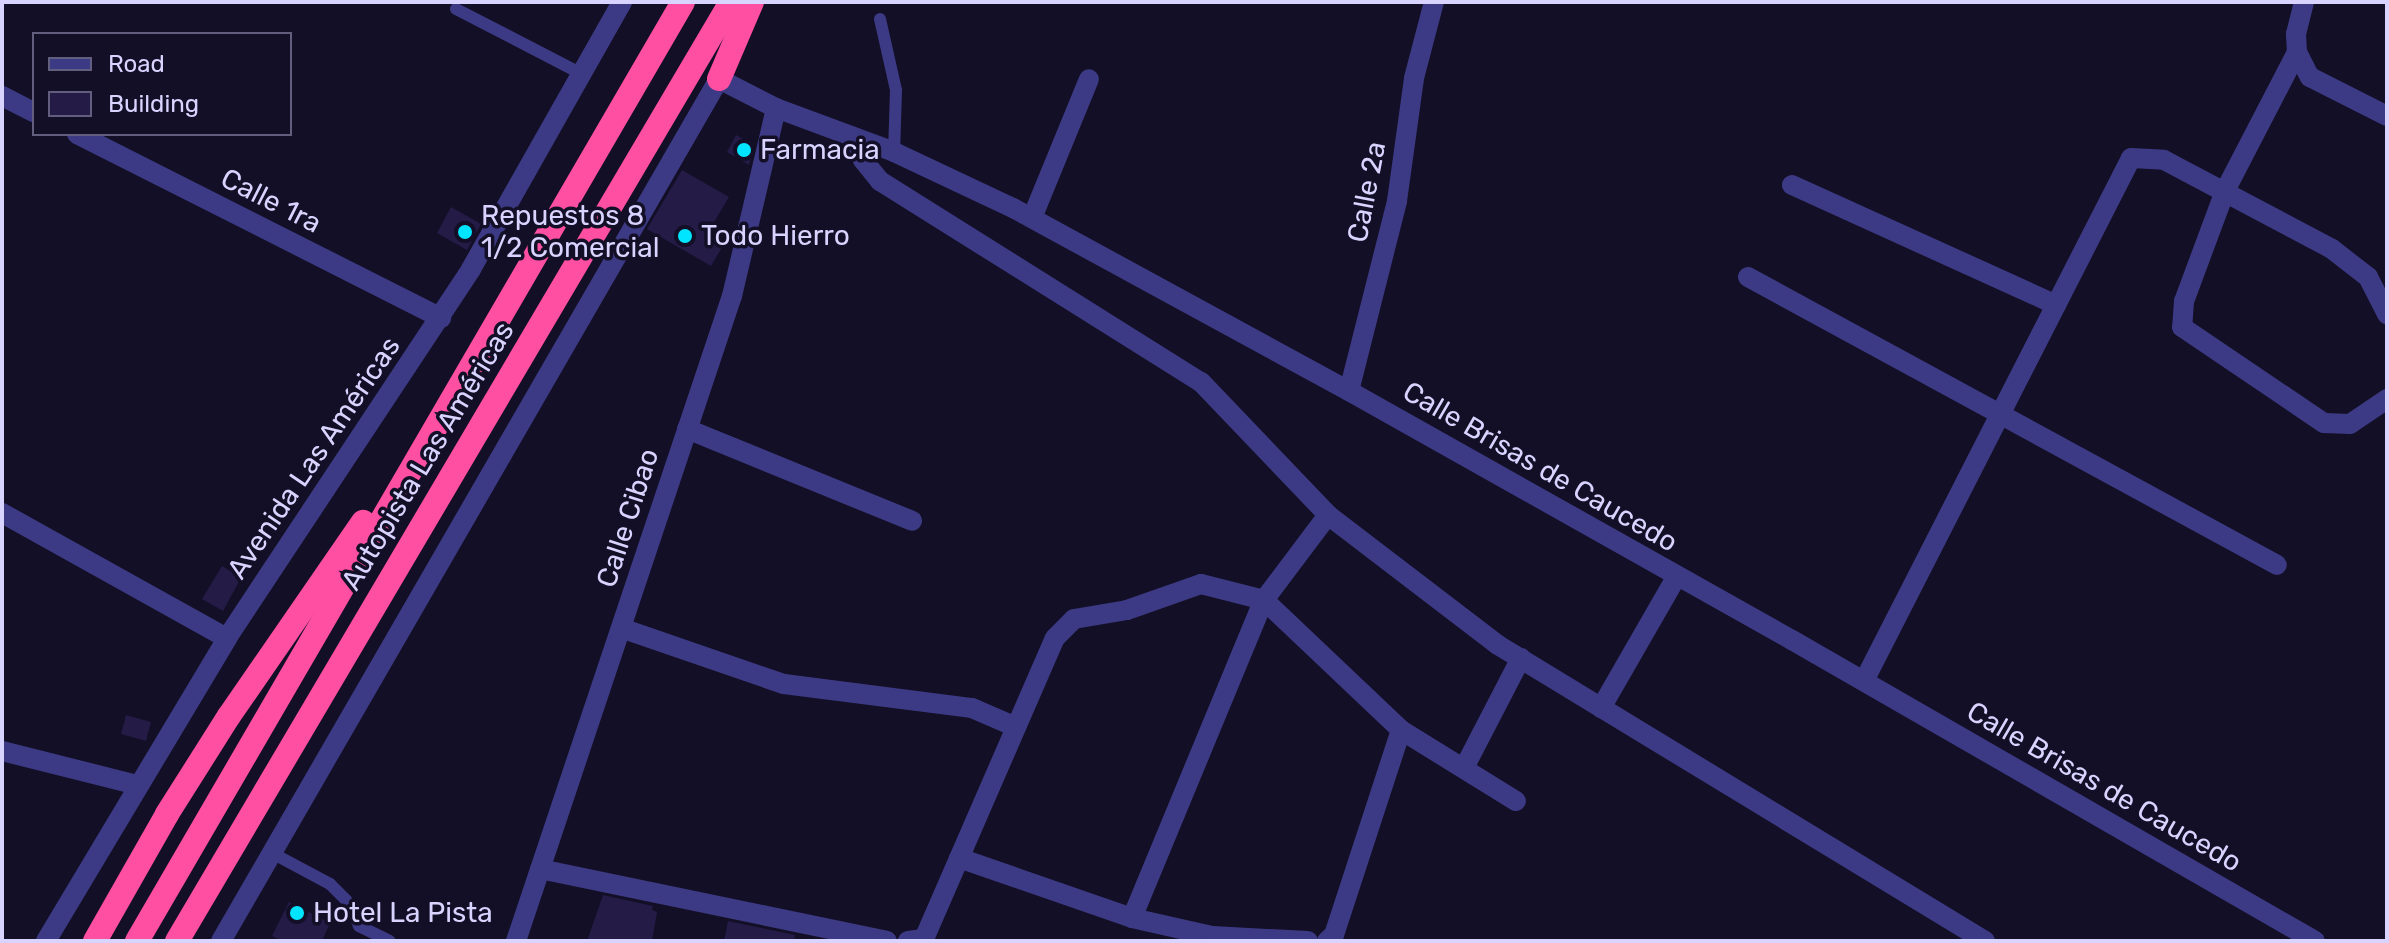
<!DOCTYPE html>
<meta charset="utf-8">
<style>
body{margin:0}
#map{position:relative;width:2389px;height:943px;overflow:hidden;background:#130f26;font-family:Rubik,sans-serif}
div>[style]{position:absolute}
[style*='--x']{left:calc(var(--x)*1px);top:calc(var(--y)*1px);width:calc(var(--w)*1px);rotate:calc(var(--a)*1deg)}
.building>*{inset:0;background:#241b47}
.service>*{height:12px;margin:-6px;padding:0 6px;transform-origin:6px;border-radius:6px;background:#3d3a85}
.minor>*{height:20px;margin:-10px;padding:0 10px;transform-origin:10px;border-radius:10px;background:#3d3a85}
.tertiary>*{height:20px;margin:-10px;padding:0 10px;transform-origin:10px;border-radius:10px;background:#3d3a85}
.motorway>*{height:24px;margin:-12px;padding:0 12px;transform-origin:12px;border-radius:12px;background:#ff4fa3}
.dots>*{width:22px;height:22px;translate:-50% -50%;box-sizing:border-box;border:4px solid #130f26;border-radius:50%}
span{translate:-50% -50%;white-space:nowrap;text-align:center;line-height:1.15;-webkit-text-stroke:7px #130f26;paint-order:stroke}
.poi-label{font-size:28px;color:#d9d4ff}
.left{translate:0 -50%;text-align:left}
.street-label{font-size:28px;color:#d9d4ff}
.frame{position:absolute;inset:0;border:4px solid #d9d4ff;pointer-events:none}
.legend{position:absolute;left:32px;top:32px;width:260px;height:104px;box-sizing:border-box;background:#130f26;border:2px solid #625e7d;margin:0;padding:10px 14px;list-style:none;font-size:24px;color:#d9d4ff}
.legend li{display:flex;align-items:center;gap:16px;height:40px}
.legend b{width:40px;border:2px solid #625e7d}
</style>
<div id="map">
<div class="building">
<div style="clip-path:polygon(736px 135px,754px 145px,749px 165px,727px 152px)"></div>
<div style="clip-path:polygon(682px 170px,729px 197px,707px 234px,724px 244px,711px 266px,647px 229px)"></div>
<div style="clip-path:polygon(451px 207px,481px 224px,467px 250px,437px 233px)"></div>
<div style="clip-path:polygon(222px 566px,241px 578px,223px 611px,202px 599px)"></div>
<div style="clip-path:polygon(126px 715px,151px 722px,146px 741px,121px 734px)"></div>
<div style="clip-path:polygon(603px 895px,653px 906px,652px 910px,657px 912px,652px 941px,587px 941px)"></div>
<div style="clip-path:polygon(289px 902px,330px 923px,322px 941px,282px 941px,272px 936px)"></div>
<div style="clip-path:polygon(728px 921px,795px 935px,794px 941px,724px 941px)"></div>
</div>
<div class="service">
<div style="--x:456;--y:9;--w:144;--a:27.3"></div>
<div style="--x:880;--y:19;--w:73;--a:77.3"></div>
<div style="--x:896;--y:90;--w:62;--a:91.8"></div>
<div style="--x:272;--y:853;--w:66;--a:28.1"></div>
<div style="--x:330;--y:884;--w:23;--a:45"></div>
<div style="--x:346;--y:900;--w:29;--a:63"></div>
<div style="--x:359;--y:926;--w:34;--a:26"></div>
</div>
<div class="minor">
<div style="--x:2304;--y:2;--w:33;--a:104"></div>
<div style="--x:2296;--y:34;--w:18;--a:87"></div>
<div style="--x:2297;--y:52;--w:28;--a:63"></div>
<div style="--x:2310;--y:77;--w:86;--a:26.9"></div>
<div style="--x:2297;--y:52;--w:157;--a:117.4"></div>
<div style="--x:2225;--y:191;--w:117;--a:110.4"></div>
<div style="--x:2184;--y:301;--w:26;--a:94"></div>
<div style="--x:2182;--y:327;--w:171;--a:34.1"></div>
<div style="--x:2324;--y:423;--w:26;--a:2"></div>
<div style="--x:2350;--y:424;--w:45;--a:-34"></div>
<div style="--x:2;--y:96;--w:36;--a:27"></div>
<div style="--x:77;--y:134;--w:408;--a:26.8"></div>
<div style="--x:856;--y:140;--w:21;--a:71"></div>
<div style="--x:863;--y:160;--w:27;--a:51"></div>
<div style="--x:880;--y:181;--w:379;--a:32.1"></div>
<div style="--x:1201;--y:382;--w:184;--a:46.3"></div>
<div style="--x:1328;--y:515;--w:214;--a:37.4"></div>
<div style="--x:1498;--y:645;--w:570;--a:31.29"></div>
<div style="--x:1792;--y:185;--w:290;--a:24.4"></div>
<div style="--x:1032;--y:218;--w:150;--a:-67.7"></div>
<div style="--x:1748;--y:277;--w:602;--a:28.56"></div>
<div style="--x:1349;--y:391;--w:196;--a:-75.8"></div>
<div style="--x:1397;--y:201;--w:124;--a:-82.1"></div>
<div style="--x:1414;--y:78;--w:79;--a:-75.3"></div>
<div style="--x:687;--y:429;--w:243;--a:22.2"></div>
<div style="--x:2;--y:513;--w:257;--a:29.1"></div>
<div style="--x:621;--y:628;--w:172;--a:19"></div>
<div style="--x:784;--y:684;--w:190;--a:7.3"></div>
<div style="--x:972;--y:708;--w:48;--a:23.4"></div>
<div style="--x:1864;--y:681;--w:587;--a:-62.95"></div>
<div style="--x:2131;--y:158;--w:33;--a:3"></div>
<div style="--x:2164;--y:160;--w:190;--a:27.9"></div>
<div style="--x:2332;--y:249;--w:46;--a:37.9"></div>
<div style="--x:2368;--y:277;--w:42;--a:62.8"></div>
<div style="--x:1601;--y:708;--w:152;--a:-60.1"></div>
<div style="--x:2;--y:751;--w:139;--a:14.1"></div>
<div style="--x:1464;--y:768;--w:124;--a:-62.6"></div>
<div style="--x:959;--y:858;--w:183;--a:19.1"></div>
<div style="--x:1132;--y:918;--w:82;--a:12.7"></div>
<div style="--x:1212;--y:936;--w:96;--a:3"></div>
<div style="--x:540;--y:869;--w:354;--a:11.7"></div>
<div style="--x:1132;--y:918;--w:344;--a:-67.5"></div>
<div style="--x:1264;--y:600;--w:106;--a:-53"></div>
<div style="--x:516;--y:941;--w:680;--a:-71.49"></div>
<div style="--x:732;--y:296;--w:193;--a:-76.8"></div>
<div style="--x:908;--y:941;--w:16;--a:-7"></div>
<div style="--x:924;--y:939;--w:328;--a:-66.5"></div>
<div style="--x:1055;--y:638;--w:27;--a:-45"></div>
<div style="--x:1074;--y:619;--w:54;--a:-9.6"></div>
<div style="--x:1127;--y:610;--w:78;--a:-19.4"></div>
<div style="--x:1201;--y:584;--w:65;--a:14.3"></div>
<div style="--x:1264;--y:600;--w:189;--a:43.5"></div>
<div style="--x:1401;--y:730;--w:135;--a:31.7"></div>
<div style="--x:1327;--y:941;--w:9;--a:-41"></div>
<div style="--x:1334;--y:935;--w:216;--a:-71.9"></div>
</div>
<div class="tertiary">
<div style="--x:46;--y:941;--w:353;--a:-59.1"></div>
<div style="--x:227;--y:638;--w:442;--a:-56.5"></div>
<div style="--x:471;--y:269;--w:307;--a:-60.5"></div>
<div style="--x:221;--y:941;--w:996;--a:-59.98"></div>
<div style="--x:719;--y:79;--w:64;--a:27"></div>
<div style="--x:776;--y:108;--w:126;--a:20.4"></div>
<div style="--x:894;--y:152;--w:132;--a:25.2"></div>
<div style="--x:1013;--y:208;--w:383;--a:28.6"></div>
<div style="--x:1349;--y:391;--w:508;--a:29.34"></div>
<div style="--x:1792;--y:640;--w:603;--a:29.92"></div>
</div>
<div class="motorway">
<div style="--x:719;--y:79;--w:84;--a:-66.8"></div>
<div style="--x:95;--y:941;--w:146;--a:-60.4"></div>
<div style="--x:167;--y:814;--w:116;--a:-57.7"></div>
<div style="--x:229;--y:716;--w:236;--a:-55.4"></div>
<div style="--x:137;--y:941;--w:1086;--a:-59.82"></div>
<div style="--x:177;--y:941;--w:1090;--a:-59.46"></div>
</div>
<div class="dots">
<div style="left:744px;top:150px;background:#00e5ff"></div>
<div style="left:465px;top:232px;background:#00e5ff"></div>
<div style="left:685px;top:236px;background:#00e5ff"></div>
<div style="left:297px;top:913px;background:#00e5ff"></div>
</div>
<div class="poi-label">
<span class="left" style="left:760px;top:150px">Farmacia</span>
<span class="left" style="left:481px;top:232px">Repuestos 8<br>1/2 Comercial</span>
<span class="left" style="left:701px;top:236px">Todo Hierro</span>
<span class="left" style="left:313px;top:913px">Hotel La Pista</span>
</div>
<div class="street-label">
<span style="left:1367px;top:192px;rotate:-79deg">Calle 2a</span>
<span style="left:271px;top:201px;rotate:27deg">Calle 1ra</span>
<span style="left:428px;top:456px;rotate:-59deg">Autopista Las Américas</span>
<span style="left:314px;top:458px;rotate:-56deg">Avenida Las Américas</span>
<span style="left:1540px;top:467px;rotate:30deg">Calle Brisas de Caucedo</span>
<span style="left:628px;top:518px;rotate:-72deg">Calle Cibao</span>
<span style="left:2104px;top:787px;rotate:30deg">Calle Brisas de Caucedo</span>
</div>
<div class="frame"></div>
<ul class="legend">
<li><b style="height:10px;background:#3d3a85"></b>Road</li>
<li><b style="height:22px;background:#241b47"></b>Building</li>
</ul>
</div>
